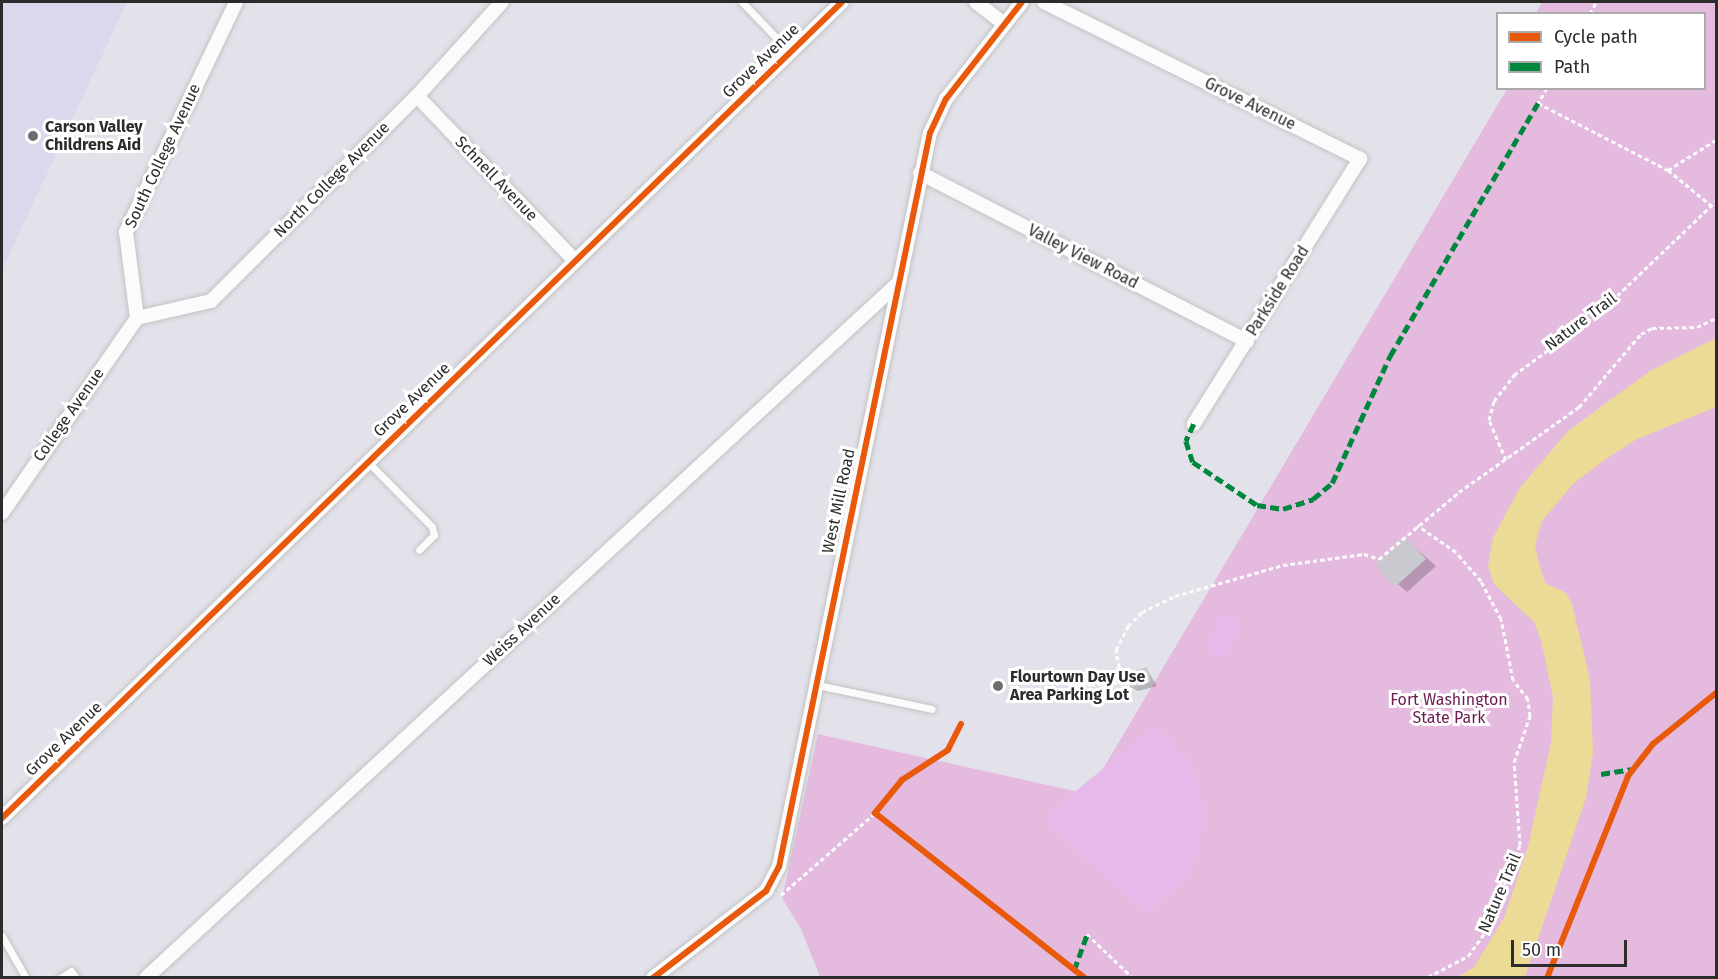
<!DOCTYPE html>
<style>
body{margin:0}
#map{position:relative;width:1718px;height:979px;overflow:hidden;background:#e3e2ea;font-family:"Fira Sans",sans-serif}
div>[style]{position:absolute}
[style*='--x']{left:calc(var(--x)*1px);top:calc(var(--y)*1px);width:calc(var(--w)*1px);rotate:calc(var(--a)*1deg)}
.education>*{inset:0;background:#dcd7ed}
.green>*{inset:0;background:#e4bbde}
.pitch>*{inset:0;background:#e6b9eb}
.water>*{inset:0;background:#ecdb96}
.shadow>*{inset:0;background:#0003}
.building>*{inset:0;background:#cac9d0}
.path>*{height:3px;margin-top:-1.5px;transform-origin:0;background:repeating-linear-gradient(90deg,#fbfbfc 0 4.5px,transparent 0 7.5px)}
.roads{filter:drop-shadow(0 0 2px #c2c3c4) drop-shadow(0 0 2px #c2c3c4)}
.lane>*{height:7px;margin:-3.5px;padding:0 3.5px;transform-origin:3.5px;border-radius:3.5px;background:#fbfbfc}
.street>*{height:14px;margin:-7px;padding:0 7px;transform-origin:7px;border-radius:7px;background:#fbfbfc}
.quiet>*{height:4.5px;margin-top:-2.25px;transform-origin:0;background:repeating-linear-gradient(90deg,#00873e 0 9px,transparent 0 13.5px)}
.cycleway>*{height:6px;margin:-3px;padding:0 3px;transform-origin:3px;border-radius:3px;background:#e8590c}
.dots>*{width:16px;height:16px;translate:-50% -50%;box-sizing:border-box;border:3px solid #fff;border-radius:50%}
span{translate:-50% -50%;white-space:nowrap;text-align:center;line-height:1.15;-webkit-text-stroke:6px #fff;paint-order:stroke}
.street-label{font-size:16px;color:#2c2c2c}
.poi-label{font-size:16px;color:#2c2c2c;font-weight:700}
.left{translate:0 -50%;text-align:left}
.park-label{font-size:16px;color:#6b1a50}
.frame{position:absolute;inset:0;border:3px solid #2c2c2c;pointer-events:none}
.legend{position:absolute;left:1496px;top:12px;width:210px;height:78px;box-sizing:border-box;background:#fff;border:2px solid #ababab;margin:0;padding:8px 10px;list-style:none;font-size:18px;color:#2c2c2c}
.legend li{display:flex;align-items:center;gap:12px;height:30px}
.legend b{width:30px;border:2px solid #ababab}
.scale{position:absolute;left:1511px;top:940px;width:116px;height:27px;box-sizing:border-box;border:3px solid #2c2c2c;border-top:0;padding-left:8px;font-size:18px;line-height:21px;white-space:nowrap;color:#2c2c2c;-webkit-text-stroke:4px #fff;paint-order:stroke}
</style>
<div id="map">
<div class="education">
<div style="clip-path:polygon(2px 2px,127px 2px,2px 270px)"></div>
</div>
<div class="green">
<div style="clip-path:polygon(1542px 2px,1716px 2px,1716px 977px,820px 977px,801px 929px,782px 898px,818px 734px,1088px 794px,1507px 89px,1704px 88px,1704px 14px,1536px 13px)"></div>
</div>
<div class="pitch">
<div style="clip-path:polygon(1220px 614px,1240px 621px,1226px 658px,1207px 651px)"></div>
<div style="clip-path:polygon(1156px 725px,1189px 760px,1201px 790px,1204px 823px,1197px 854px,1183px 882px,1147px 914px,1050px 827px,1048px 814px)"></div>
</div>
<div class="water">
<div style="clip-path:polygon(1716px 338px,1716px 407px,1635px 440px,1603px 461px,1573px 484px,1542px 521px,1535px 545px,1539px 564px,1545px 583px,1566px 593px,1572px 604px,1590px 680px,1593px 753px,1586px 798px,1525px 977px,1458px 977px,1474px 967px,1504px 918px,1528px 847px,1551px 743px,1553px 697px,1541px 640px,1534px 622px,1494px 584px,1488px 566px,1493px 538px,1519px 489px,1568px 431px,1650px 371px)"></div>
</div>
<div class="shadow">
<div style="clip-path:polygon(1405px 539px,1436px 566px,1407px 592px,1377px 565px)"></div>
<div style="clip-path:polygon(1146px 668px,1157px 686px,1138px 691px,1131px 687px)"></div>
</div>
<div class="building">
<div style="clip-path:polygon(1405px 537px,1426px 559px,1395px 587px,1375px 565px)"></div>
<div style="clip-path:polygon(1147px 667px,1151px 682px,1130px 688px,1126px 673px)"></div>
</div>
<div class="path">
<div style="--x:1590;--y:14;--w:13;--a:-63"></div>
<div style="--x:1547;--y:88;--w:17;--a:121"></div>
<div style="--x:1538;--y:103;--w:146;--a:27.3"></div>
<div style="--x:1668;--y:170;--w:57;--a:39.3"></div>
<div style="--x:1668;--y:170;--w:57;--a:-32"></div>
<div style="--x:1506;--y:460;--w:43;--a:-113"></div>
<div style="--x:1489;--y:420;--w:20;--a:-75"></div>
<div style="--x:1494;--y:401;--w:33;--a:-52"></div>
<div style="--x:1514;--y:375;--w:108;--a:-36.3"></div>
<div style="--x:1601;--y:311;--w:159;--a:-43.7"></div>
<div style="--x:1050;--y:677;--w:41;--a:11.3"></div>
<div style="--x:1090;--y:685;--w:32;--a:-5"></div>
<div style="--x:1122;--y:682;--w:33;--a:-101"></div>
<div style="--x:1116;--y:650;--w:27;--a:-63"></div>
<div style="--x:1128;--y:626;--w:20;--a:-45"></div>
<div style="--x:1142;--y:612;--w:37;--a:-26"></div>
<div style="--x:1175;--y:596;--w:112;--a:-16"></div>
<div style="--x:1283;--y:565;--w:82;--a:-7.7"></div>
<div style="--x:1364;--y:554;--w:16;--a:18"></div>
<div style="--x:1379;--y:559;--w:104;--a:-39.9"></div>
<div style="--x:1459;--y:492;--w:147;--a:-35.3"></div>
<div style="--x:1579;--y:407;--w:96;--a:-49.7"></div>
<div style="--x:1641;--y:334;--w:13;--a:-29"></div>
<div style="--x:1652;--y:328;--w:45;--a:-1.3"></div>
<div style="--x:1697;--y:327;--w:21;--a:-25"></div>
<div style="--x:781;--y:895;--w:125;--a:-41.1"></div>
<div style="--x:1087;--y:934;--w:64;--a:43.7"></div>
<div style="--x:1379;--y:978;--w:49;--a:-1.2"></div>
<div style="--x:1428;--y:977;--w:45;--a:-27.7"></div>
<div style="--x:1468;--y:956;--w:29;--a:-54"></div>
<div style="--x:1485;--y:933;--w:95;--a:-68.3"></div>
<div style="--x:1520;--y:845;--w:83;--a:-94.1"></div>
<div style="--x:1514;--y:762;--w:49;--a:-70.8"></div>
<div style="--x:1530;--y:716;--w:17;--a:-97"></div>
<div style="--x:1528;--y:699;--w:24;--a:-128"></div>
<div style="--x:1513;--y:680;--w:62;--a:-101.1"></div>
<div style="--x:1501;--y:619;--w:43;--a:-117.8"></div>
<div style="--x:1481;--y:581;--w:38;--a:-131"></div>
<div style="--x:1456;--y:552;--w:47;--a:-145.3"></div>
</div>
<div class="roads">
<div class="lane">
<div style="--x:742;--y:2;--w:69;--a:46.2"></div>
<div style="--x:368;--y:462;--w:91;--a:45.4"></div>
<div style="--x:432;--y:527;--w:8;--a:76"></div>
<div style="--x:434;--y:535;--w:21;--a:135"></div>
<div style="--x:817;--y:685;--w:117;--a:11.8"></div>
<div style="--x:2;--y:936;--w:48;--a:60.3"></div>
<div style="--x:60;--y:978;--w:13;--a:-32"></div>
<div style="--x:71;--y:971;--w:9;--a:54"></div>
</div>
<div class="street">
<div style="--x:976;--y:2;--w:36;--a:38"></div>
<div style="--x:1044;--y:2;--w:353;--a:26.4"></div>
<div style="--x:1360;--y:159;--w:313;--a:122.1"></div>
<div style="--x:417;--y:96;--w:228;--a:46.2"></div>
<div style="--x:920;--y:173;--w:368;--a:27.2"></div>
<div style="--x:137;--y:318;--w:76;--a:-12.9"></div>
<div style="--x:211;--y:301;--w:291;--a:-44.9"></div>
<div style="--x:417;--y:96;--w:127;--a:-47.9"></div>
<div style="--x:137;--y:318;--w:87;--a:-97.3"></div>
<div style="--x:126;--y:232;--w:255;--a:-64.4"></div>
<div style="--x:2;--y:513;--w:237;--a:-55.3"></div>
<div style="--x:2;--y:818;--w:1171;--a:-44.17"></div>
<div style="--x:146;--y:978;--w:1024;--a:-42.74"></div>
<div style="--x:653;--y:978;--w:143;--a:-37.6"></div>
<div style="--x:766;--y:891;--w:27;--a:-62"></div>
<div style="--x:779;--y:867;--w:749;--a:-78.38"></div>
<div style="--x:930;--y:133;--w:38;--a:-65"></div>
<div style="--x:946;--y:99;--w:123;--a:-51.9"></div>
</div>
</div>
<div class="quiet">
<div style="--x:1194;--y:424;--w:19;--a:115"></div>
<div style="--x:1186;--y:441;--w:22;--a:72"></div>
<div style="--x:1193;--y:462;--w:77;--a:33.9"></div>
<div style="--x:1257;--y:505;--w:26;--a:9"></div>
<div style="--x:1283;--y:509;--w:32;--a:-18"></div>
<div style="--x:1313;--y:499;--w:25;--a:-40"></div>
<div style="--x:1332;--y:483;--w:140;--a:-65.5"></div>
<div style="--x:1390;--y:356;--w:293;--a:-59.7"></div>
<div style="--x:1601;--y:774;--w:30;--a:-9"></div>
<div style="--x:1074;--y:970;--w:38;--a:-70"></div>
</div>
<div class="cycleway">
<div style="--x:961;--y:724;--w:29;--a:117"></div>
<div style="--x:948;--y:750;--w:55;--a:146.9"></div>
<div style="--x:902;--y:780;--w:43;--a:129.3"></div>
<div style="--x:875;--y:813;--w:267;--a:38.2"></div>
<div style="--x:2;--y:818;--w:1171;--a:-44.17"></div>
<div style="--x:653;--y:978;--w:143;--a:-37.6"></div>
<div style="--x:766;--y:891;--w:27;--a:-62"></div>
<div style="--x:779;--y:867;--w:749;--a:-78.38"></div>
<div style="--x:930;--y:133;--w:38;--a:-65"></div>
<div style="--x:946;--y:99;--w:123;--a:-51.9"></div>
<div style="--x:1547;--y:978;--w:218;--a:-68.1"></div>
<div style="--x:1628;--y:776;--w:41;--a:-52"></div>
<div style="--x:1653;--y:744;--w:81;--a:-39"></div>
</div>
<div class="dots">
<div style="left:33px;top:136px;background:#6c6c6e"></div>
<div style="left:998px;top:686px;background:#6c6c6e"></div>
</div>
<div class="street-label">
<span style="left:761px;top:61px;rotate:-44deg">Grove Avenue</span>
<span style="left:1250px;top:104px;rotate:26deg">Grove Avenue</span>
<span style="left:163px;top:156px;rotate:-65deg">South College Avenue</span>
<span style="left:496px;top:179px;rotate:46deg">Schnell Avenue</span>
<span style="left:332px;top:180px;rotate:-45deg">North College Avenue</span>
<span style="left:1083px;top:257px;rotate:27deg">Valley View Road</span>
<span style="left:1278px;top:291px;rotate:-58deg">Parkside Road</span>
<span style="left:1581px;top:322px;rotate:-37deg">Nature Trail</span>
<span style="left:412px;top:400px;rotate:-44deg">Grove Avenue</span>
<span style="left:69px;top:415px;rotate:-55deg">College Avenue</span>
<span style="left:839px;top:501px;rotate:-78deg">West Mill Road</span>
<span style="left:522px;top:630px;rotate:-43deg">Weiss Avenue</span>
<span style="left:64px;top:739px;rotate:-44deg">Grove Avenue</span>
<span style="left:1500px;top:893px;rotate:-67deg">Nature Trail</span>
</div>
<div class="poi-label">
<span class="left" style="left:45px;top:136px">Carson Valley<br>Childrens Aid</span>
<span class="left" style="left:1010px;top:686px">Flourtown Day Use<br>Area Parking Lot</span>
</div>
<div class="park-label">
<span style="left:1449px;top:709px">Fort Washington<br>State Park</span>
</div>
<div class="frame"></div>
<ul class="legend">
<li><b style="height:8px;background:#e8590c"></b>Cycle path</li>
<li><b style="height:8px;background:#00873e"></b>Path</li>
</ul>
<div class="scale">50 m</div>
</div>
